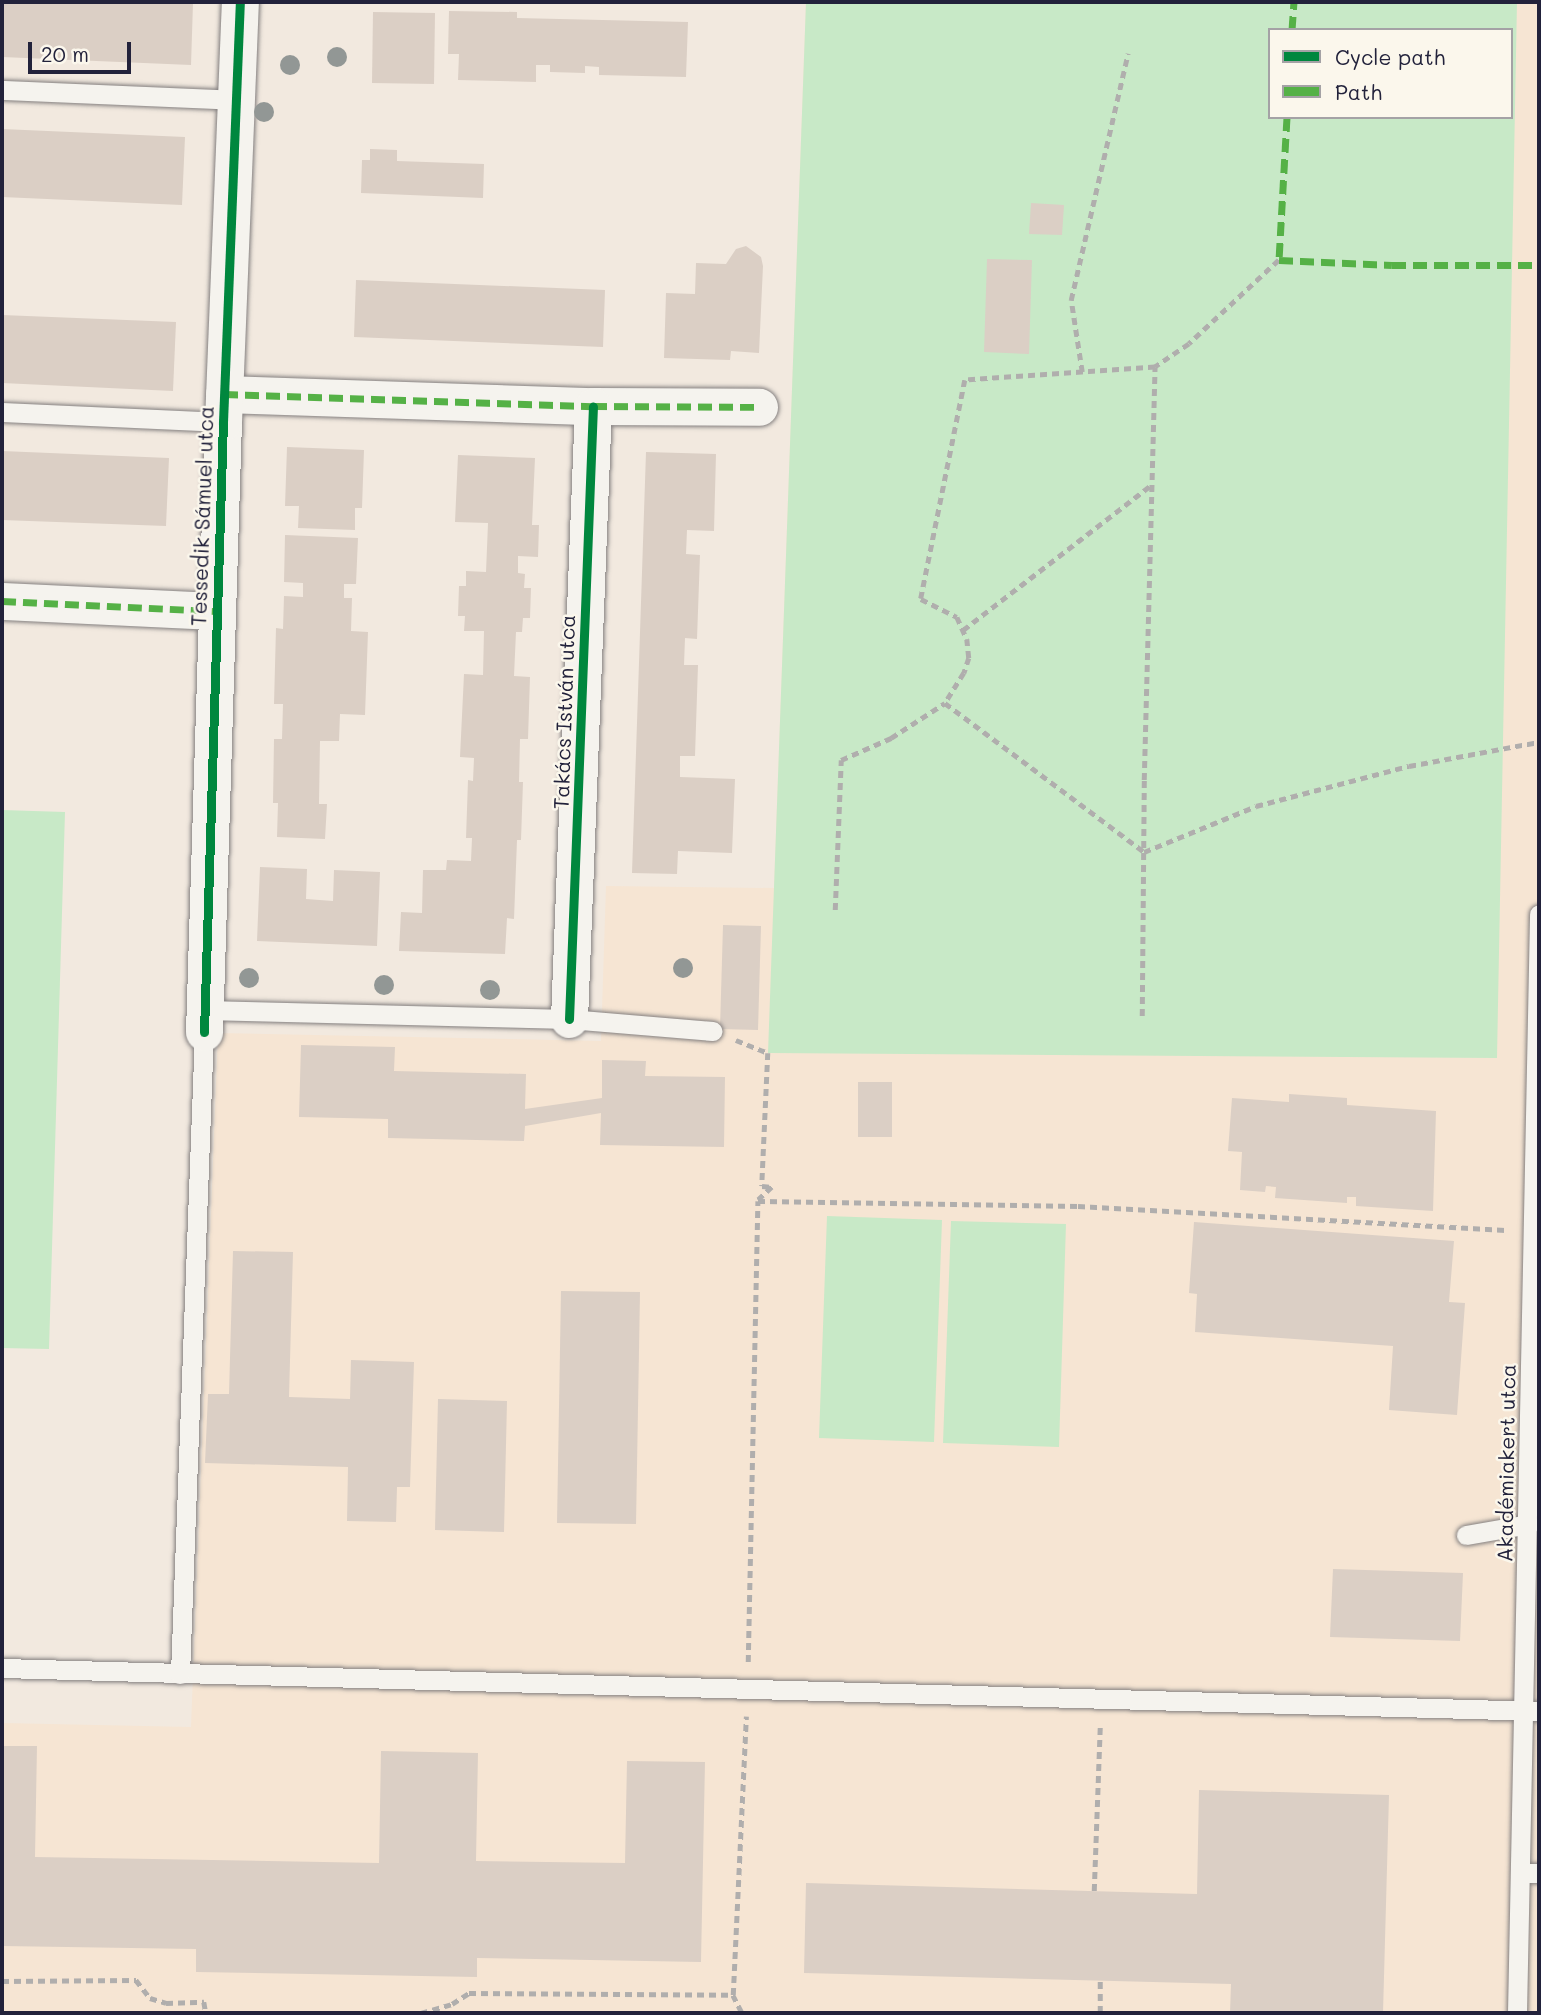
<!DOCTYPE html>
<meta charset="utf-8">
<style>
body{margin:0}
#map{position:relative;width:1541px;height:2015px;overflow:hidden;background:#f2e9df;font-family:Mali,sans-serif}
div>[style]{position:absolute}
[style*='--x']{left:calc(var(--x)*1px);top:calc(var(--y)*1px);width:calc(var(--w)*1px);rotate:calc(var(--a)*1deg)}
.built>*{inset:0;background:#f6e5d3}
.green>*{inset:0;background:#c8e9c7}
.building>*{inset:0;background:#dbcfc5}
.path>*{height:4.5px;margin-top:-2.25px;transform-origin:0;background:repeating-linear-gradient(90deg,#b0aead 0 7px,transparent 0 12px)}
.roads{filter:drop-shadow(0 0 2px #848080) drop-shadow(0 0 2px #848080)}
.lane>*{height:19px;margin:-9.5px;padding:0 9.5px;transform-origin:9.5px;border-radius:9.5px;background:#f5f3ee}
.street>*{height:37px;margin:-18.5px;padding:0 18.5px;transform-origin:18.5px;border-radius:18.5px;background:#f5f3ee}
.quiet>*{height:7px;margin-top:-3.5px;transform-origin:0;background:repeating-linear-gradient(90deg,#55b146 0 14px,transparent 0 21px)}
.cycleway>*{height:9px;margin:-4.5px;padding:0 4.5px;transform-origin:4.5px;border-radius:4.5px;background:#00873e}
.trees>*{width:20px;height:20px;margin:-10px;border-radius:50%;background:#929795}
span{translate:-50% -50%;white-space:nowrap;text-align:center;line-height:1.15;-webkit-text-stroke:5px #fbf7ec;paint-order:stroke}
.street-label{font-size:21px;color:#22223b}
.frame{position:absolute;inset:0;border:4px solid #22223b;pointer-events:none}
.legend{position:absolute;left:1268px;top:28px;width:245px;height:91px;box-sizing:border-box;background:#fbf7ec;border:2px solid #a4a2a5;margin:0;padding:9px 12px;list-style:none;font-size:21px;color:#22223b}
.legend li{display:flex;align-items:center;gap:14px;height:35px}
.legend b{width:35px;border:2px solid #a4a2a5}
.scale{position:absolute;left:28px;top:42px;width:103px;height:32px;box-sizing:border-box;border:4px solid #22223b;border-top:0;padding-left:9px;font-size:21px;line-height:24px;white-space:nowrap;color:#22223b;-webkit-text-stroke:5px #fbf7ec;paint-order:stroke}
</style>
<div id="map">
<div class="built">
<div style="clip-path:polygon(evenodd,806px 2px,1539px 2px,1539px 2013px,2px 2013px,2px 1723px,191px 1727px,218px 1033px,601px 1041px,606px 886px,774px 888px,806px 2px,1270px 30px,1511px 30px,1511px 117px,1270px 117px,1270px 30px)"></div>
</div>
<div class="green">
<div style="clip-path:polygon(evenodd,806px 2px,1517px 2px,1497px 1058px,768px 1053px,806px 2px,1270px 30px,1511px 30px,1511px 117px,1270px 117px,1270px 30px)"></div>
<div style="clip-path:polygon(2px 810px,65px 812px,49px 1349px,2px 1348px)"></div>
<div style="clip-path:polygon(827px 1216px,942px 1220px,934px 1442px,819px 1438px)"></div>
<div style="clip-path:polygon(951px 1221px,1066px 1224px,1059px 1447px,943px 1443px)"></div>
</div>
<div class="building">
<div style="clip-path:polygon(2px 2px,193px 3px,191px 65px,2px 57px)"></div>
<div style="clip-path:polygon(449px 11px,517px 12px,517px 18px,688px 22px,686px 77px,599px 75px,599px 67px,585px 66px,585px 73px,550px 72px,550px 65px,536px 65px,536px 82px,458px 80px,459px 54px,448px 54px)"></div>
<div style="clip-path:polygon(373px 12px,435px 13px,434px 84px,372px 83px)"></div>
<div style="clip-path:polygon(2px 129px,185px 137px,182px 205px,2px 197px)"></div>
<div style="clip-path:polygon(370px 149px,397px 150px,397px 161px,484px 164px,483px 198px,361px 193px,362px 160px,370px 160px)"></div>
<div style="clip-path:polygon(1031px 203px,1064px 205px,1062px 235px,1029px 234px)"></div>
<div style="clip-path:polygon(746px 246px,761px 257px,763px 266px,759px 353px,731px 351px,730px 360px,664px 358px,666px 293px,695px 294px,696px 263px,726px 264px,736px 249px)"></div>
<div style="clip-path:polygon(987px 259px,1032px 260px,1029px 354px,984px 352px)"></div>
<div style="clip-path:polygon(356px 280px,605px 290px,603px 347px,354px 337px)"></div>
<div style="clip-path:polygon(2px 315px,176px 322px,173px 391px,2px 383px)"></div>
<div style="clip-path:polygon(287px 447px,364px 450px,362px 508px,355px 508px,355px 530px,298px 528px,299px 506px,285px 506px)"></div>
<div style="clip-path:polygon(2px 451px,169px 458px,166px 526px,2px 520px)"></div>
<div style="clip-path:polygon(646px 452px,716px 454px,714px 531px,687px 530px,686px 554px,700px 555px,697px 639px,685px 638px,684px 665px,698px 665px,695px 756px,680px 756px,680px 777px,735px 779px,732px 853px,678px 851px,677px 874px,632px 873px)"></div>
<div style="clip-path:polygon(458px 455px,535px 458px,532px 525px,539px 525px,538px 557px,518px 556px,518px 573px,525px 574px,524px 588px,531px 588px,530px 618px,523px 618px,522px 632px,516px 632px,514px 676px,530px 677px,528px 739px,520px 739px,519px 782px,523px 782px,521px 840px,517px 840px,514px 919px,507px 918px,505px 954px,399px 951px,401px 912px,422px 913px,423px 870px,446px 870px,447px 860px,471px 861px,472px 838px,466px 838px,468px 780px,473px 781px,474px 758px,460px 757px,464px 674px,483px 675px,484px 631px,464px 631px,465px 616px,458px 616px,459px 586px,466px 586px,466px 571px,486px 572px,488px 523px,455px 522px)"></div>
<div style="clip-path:polygon(285px 535px,358px 538px,356px 584px,344px 584px,344px 598px,352px 598px,351px 631px,368px 632px,365px 715px,340px 714px,339px 741px,320px 741px,319px 804px,327px 804px,325px 839px,277px 837px,278px 803px,273px 803px,274px 739px,282px 739px,283px 704px,274px 704px,276px 628px,283px 629px,284px 596px,303px 597px,303px 583px,284px 582px)"></div>
<div style="clip-path:polygon(260px 867px,307px 869px,306px 899px,333px 901px,334px 870px,380px 872px,377px 946px,257px 941px)"></div>
<div style="clip-path:polygon(723px 925px,761px 926px,758px 1030px,720px 1029px)"></div>
<div style="clip-path:polygon(301px 1045px,395px 1047px,394px 1071px,526px 1074px,525px 1109px,602px 1098px,602px 1060px,646px 1061px,645px 1076px,725px 1077px,724px 1147px,600px 1145px,601px 1113px,525px 1126px,524px 1141px,388px 1138px,388px 1119px,299px 1117px)"></div>
<div style="clip-path:polygon(858px 1082px,892px 1082px,892px 1137px,858px 1137px)"></div>
<div style="clip-path:polygon(1289px 1094px,1347px 1098px,1347px 1105px,1436px 1111px,1433px 1211px,1356px 1206px,1356px 1197px,1347px 1197px,1347px 1203px,1275px 1198px,1276px 1187px,1266px 1186px,1265px 1192px,1240px 1190px,1242px 1152px,1228px 1151px,1232px 1098px,1289px 1102px)"></div>
<div style="clip-path:polygon(1194px 1222px,1454px 1241px,1449px 1302px,1465px 1303px,1457px 1415px,1389px 1410px,1393px 1346px,1195px 1332px,1197px 1294px,1189px 1293px)"></div>
<div style="clip-path:polygon(233px 1251px,293px 1252px,289px 1397px,350px 1399px,351px 1360px,414px 1362px,410px 1487px,397px 1487px,396px 1522px,347px 1521px,348px 1467px,205px 1463px,208px 1394px,229px 1394px)"></div>
<div style="clip-path:polygon(561px 1291px,640px 1292px,636px 1524px,557px 1523px)"></div>
<div style="clip-path:polygon(438px 1399px,507px 1401px,504px 1532px,435px 1530px)"></div>
<div style="clip-path:polygon(1333px 1569px,1463px 1573px,1460px 1641px,1330px 1637px)"></div>
<div style="clip-path:polygon(2px 1746px,37px 1746px,35px 1857px,379px 1863px,381px 1751px,478px 1753px,476px 1861px,625px 1863px,627px 1761px,705px 1762px,701px 1962px,477px 1958px,477px 1977px,196px 1972px,196px 1949px,2px 1946px)"></div>
<div style="clip-path:polygon(1199px 1790px,1389px 1795px,1383px 2013px,1230px 2013px,1231px 1984px,804px 1973px,806px 1883px,1197px 1894px)"></div>
</div>
<div class="path">
<div style="--x:1279;--y:260;--w:123;--a:137"></div>
<div style="--x:1189;--y:344;--w:41;--a:145.9"></div>
<div style="--x:1155;--y:367;--w:190;--a:176.1"></div>
<div style="--x:965;--y:380;--w:223;--a:101.4"></div>
<div style="--x:921;--y:599;--w:40;--a:26.6"></div>
<div style="--x:957;--y:617;--w:24;--a:66"></div>
<div style="--x:967;--y:639;--w:19;--a:84"></div>
<div style="--x:969;--y:658;--w:16;--a:108"></div>
<div style="--x:964;--y:673;--w:36;--a:122"></div>
<div style="--x:945;--y:703;--w:249;--a:36.8"></div>
<div style="--x:1144;--y:852;--w:121;--a:-22.3"></div>
<div style="--x:1256;--y:806;--w:158;--a:-14.7"></div>
<div style="--x:1409;--y:766;--w:132;--a:-10.5"></div>
<div style="--x:1082;--y:372;--w:73;--a:-98.7"></div>
<div style="--x:1071;--y:300;--w:253;--a:-77"></div>
<div style="--x:963;--y:630;--w:237;--a:-37.6"></div>
<div style="--x:835;--y:910;--w:150;--a:-87.7"></div>
<div style="--x:841;--y:760;--w:55;--a:-23.7"></div>
<div style="--x:891;--y:738;--w:64;--a:-32.9"></div>
<div style="--x:1142;--y:1016;--w:236;--a:-89.5"></div>
<div style="--x:1144;--y:780;--w:413;--a:-88.5"></div>
<div style="--x:736;--y:1040;--w:35;--a:22"></div>
<div style="--x:768;--y:1053;--w:133;--a:92.6"></div>
<div style="--x:762;--y:1186;--w:10;--a:6"></div>
<div style="--x:772;--y:1187;--w:19;--a:137"></div>
<div style="--x:748;--y:1662;--w:461;--a:-88.8"></div>
<div style="--x:758;--y:1201;--w:320;--a:0.9"></div>
<div style="--x:1078;--y:1206;--w:428;--a:3.2"></div>
<div style="--x:1094;--y:1891;--w:167;--a:-87.9"></div>
<div style="--x:2;--y:1981;--w:134;--a:-0.4"></div>
<div style="--x:136;--y:1980;--w:23;--a:52"></div>
<div style="--x:150;--y:1998;--w:17;--a:17"></div>
<div style="--x:166;--y:2003;--w:38;--a:-2"></div>
<div style="--x:204;--y:2002;--w:11;--a:80"></div>
<div style="--x:733;--y:1995;--w:20;--a:63"></div>
<div style="--x:421;--y:2013;--w:32;--a:-16"></div>
<div style="--x:452;--y:2004;--w:20;--a:-33"></div>
<div style="--x:469;--y:1993;--w:264;--a:0.4"></div>
<div style="--x:733;--y:1995;--w:279;--a:-87.3"></div>
<div style="--x:1100;--y:2013;--w:33;--a:-90"></div>
</div>
<div class="roads">
<div class="lane">
<div style="--x:2;--y:90;--w:234;--a:2.4"></div>
<div style="--x:2;--y:412;--w:221;--a:2.6"></div>
<div style="--x:205;--y:1010;--w:364;--a:1.4"></div>
<div style="--x:569;--y:1019;--w:144;--a:4.8"></div>
<div style="--x:1466;--y:1535;--w:64;--a:-9.9"></div>
<div style="--x:2;--y:1668;--w:1538;--a:1.6"></div>
<div style="--x:180;--y:1674;--w:642;--a:-87.86"></div>
<div style="--x:1520;--y:1873;--w:19;--a:0"></div>
<div style="--x:1517;--y:2013;--w:1099;--a:-88.85"></div>
</div>
<div class="street">
<div style="--x:224;--y:394;--w:369;--a:1.9"></div>
<div style="--x:593;--y:406;--w:166;--a:0.3"></div>
<div style="--x:2;--y:601;--w:215;--a:2.7"></div>
<div style="--x:569;--y:1019;--w:613;--a:-87.76"></div>
<div style="--x:204;--y:1032;--w:610;--a:-88.22"></div>
<div style="--x:223;--y:422;--w:420;--a:-87.7"></div>
</div>
</div>
<div class="quiet">
<div style="--x:1292;--y:30;--w:28;--a:-86"></div>
<div style="--x:1287;--y:117;--w:143;--a:93.2"></div>
<div style="--x:1279;--y:260;--w:113;--a:2.5"></div>
<div style="--x:1392;--y:265;--w:147;--a:0"></div>
<div style="--x:224;--y:394;--w:369;--a:1.9"></div>
<div style="--x:593;--y:406;--w:166;--a:0.3"></div>
<div style="--x:2;--y:601;--w:215;--a:2.7"></div>
</div>
<div class="cycleway">
<div style="--x:569;--y:1019;--w:613;--a:-87.76"></div>
<div style="--x:204;--y:1032;--w:610;--a:-88.22"></div>
<div style="--x:223;--y:422;--w:420;--a:-87.7"></div>
</div>
<div class="trees">
<div style="left:337px;top:57px"></div>
<div style="left:290px;top:65px"></div>
<div style="left:264px;top:112px"></div>
<div style="left:683px;top:968px"></div>
<div style="left:249px;top:978px"></div>
<div style="left:384px;top:985px"></div>
<div style="left:490px;top:990px"></div>
</div>
<div class="street-label">
<span style="left:202px;top:516px;rotate:-88deg">Tessedik Sámuel utca</span>
<span style="left:564px;top:712px;rotate:-88deg">Takács István utca</span>
<span style="left:1506px;top:1463px;rotate:-89deg">Akadémiakert utca</span>
</div>
<div class="frame"></div>
<ul class="legend">
<li><b style="height:9px;background:#00873e"></b>Cycle path</li>
<li><b style="height:9px;background:#55b146"></b>Path</li>
</ul>
<div class="scale">20 m</div>
</div>
